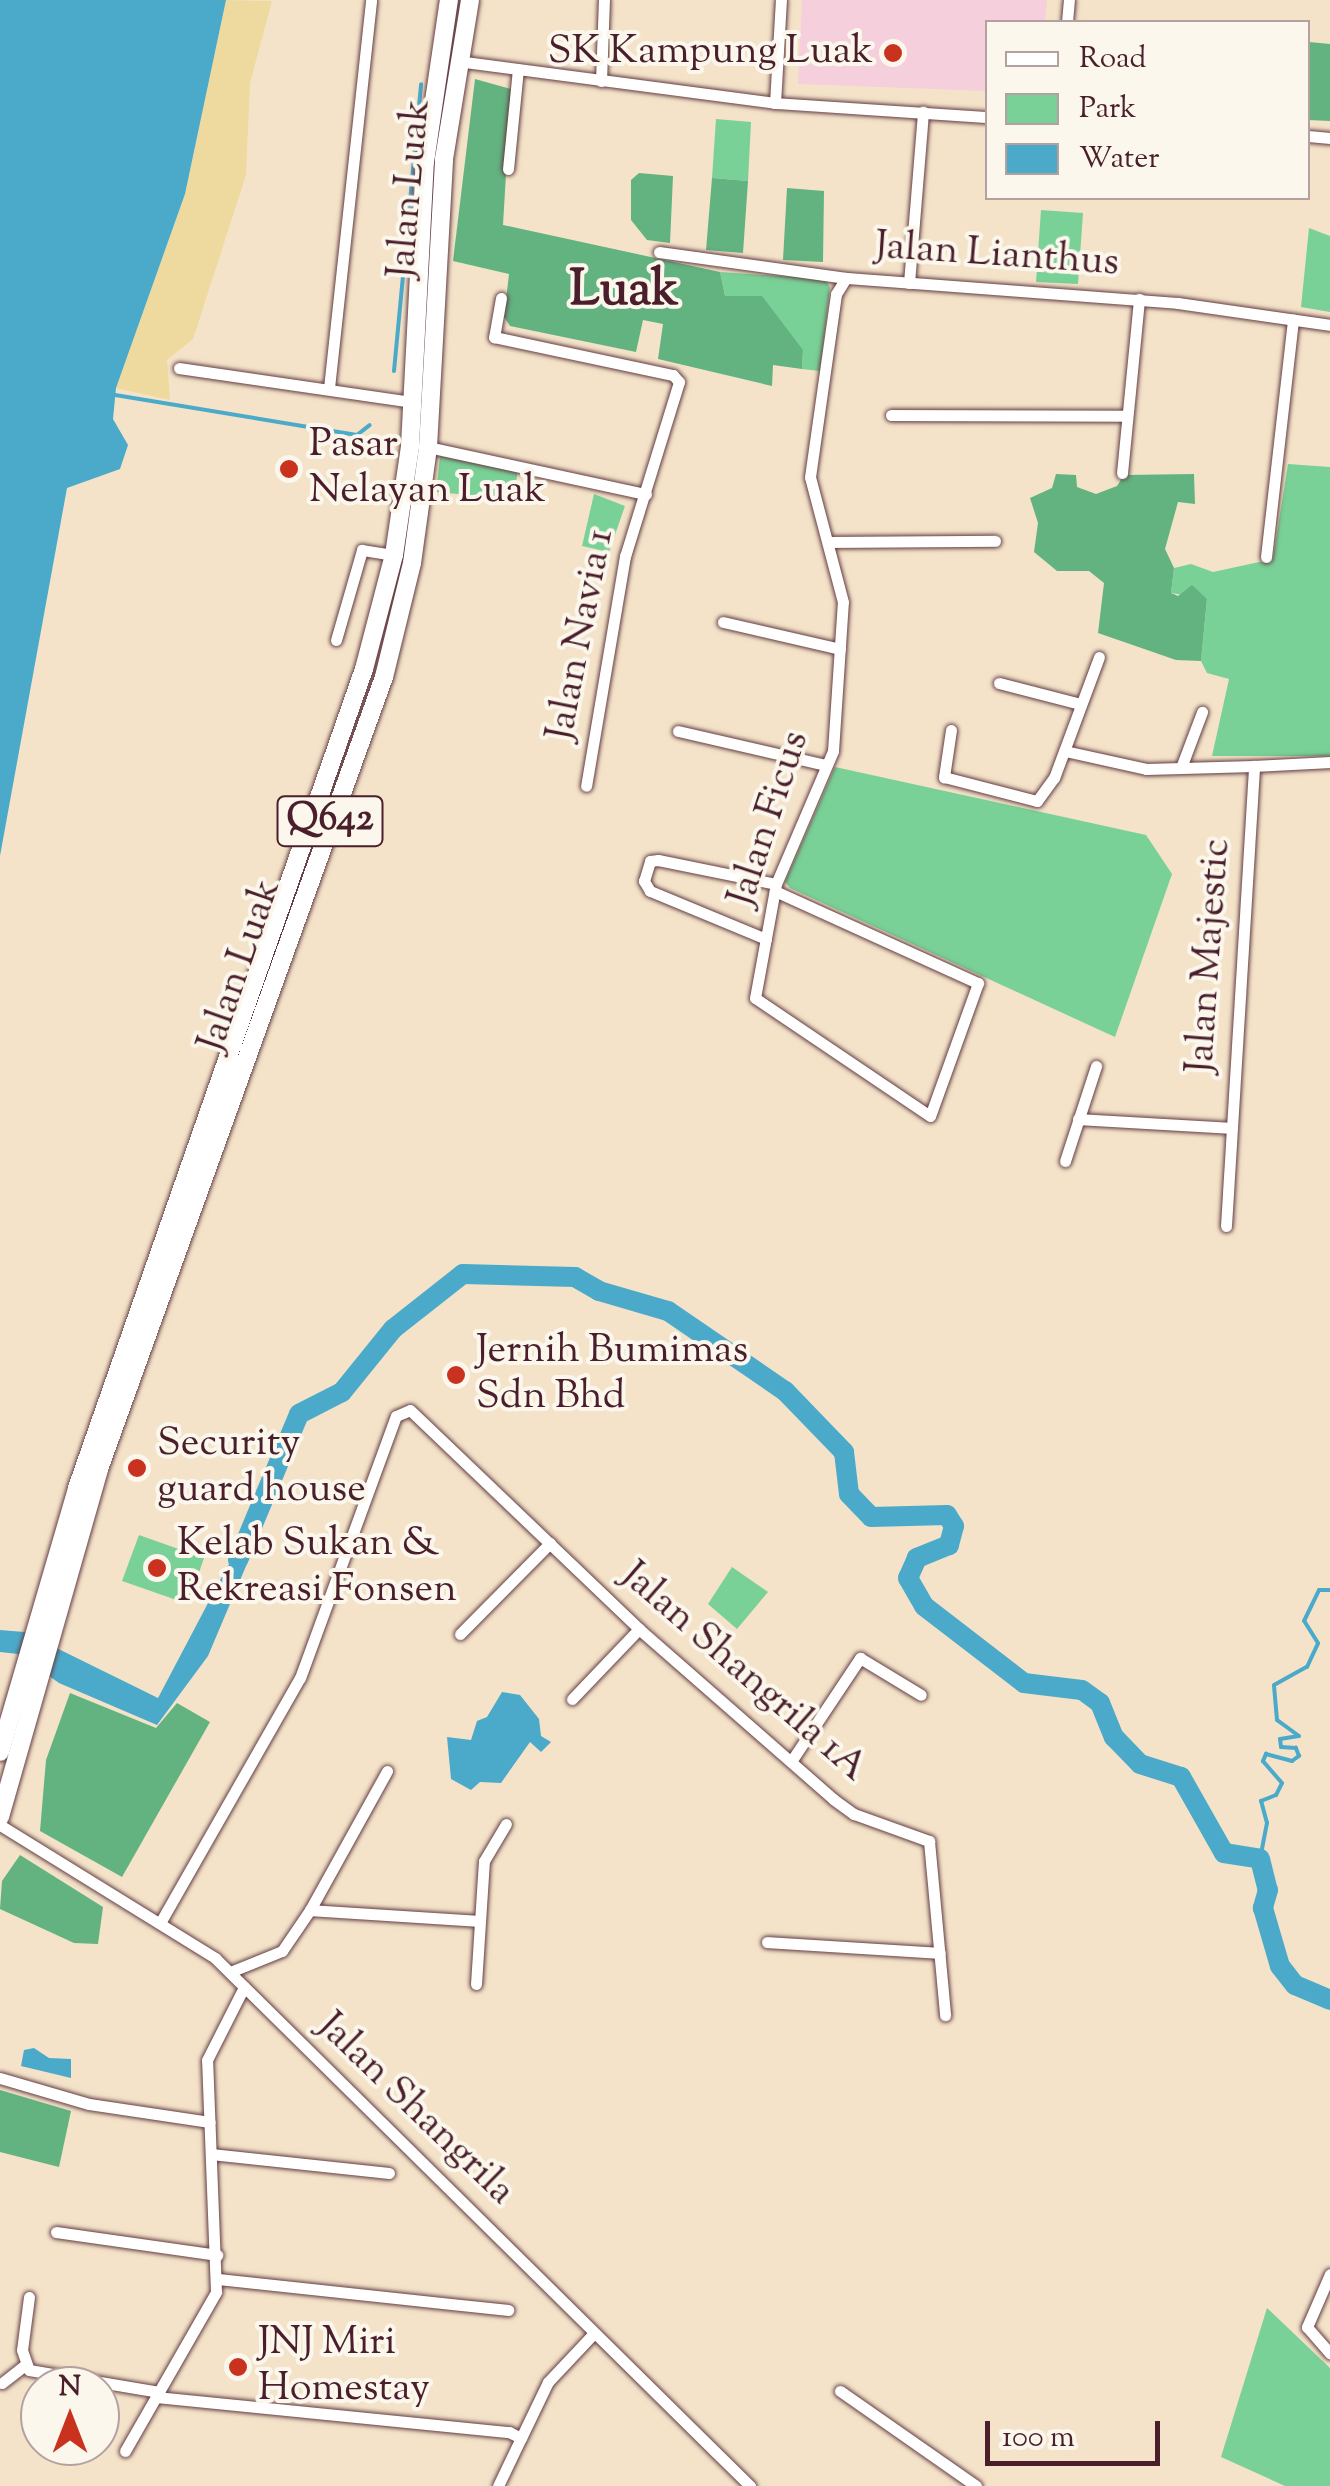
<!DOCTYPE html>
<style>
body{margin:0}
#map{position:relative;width:1330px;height:2486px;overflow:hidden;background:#f4e3c9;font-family:"Sorts Mill Goudy",serif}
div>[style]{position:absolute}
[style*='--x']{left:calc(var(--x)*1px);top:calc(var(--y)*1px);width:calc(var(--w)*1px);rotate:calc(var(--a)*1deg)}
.built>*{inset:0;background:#f5cfdc}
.green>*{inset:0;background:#79d197}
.forest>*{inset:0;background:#62b380}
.sand>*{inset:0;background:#eeda9e}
.water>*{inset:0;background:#4baaca}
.stream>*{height:4px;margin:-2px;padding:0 2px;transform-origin:2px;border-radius:2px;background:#4baaca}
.river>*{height:20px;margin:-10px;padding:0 10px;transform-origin:10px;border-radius:10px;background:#4baaca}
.roads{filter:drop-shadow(0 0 2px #643c43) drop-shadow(0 0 2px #643c43)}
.street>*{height:11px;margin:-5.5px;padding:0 5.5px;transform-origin:5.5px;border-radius:5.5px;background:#fff}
.primary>*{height:18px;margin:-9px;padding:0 9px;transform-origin:9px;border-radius:9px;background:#fff}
.dots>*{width:28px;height:28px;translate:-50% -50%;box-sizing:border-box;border:5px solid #fbf7ec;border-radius:50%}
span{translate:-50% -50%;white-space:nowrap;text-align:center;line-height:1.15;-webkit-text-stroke:8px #fbf7ec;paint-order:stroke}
.shield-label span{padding:2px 8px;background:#fbf7ec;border:2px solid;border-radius:8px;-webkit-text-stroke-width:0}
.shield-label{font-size:38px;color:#4a1f2b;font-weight:700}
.poi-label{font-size:40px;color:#4a1f2b}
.right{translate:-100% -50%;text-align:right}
.left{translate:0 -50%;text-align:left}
.street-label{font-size:40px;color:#4a1f2b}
.district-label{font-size:50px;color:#4a1f2b;font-weight:700}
.legend{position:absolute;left:985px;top:20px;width:325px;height:180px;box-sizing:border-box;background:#fbf7ec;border:2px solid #b4a19f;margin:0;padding:12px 18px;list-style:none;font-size:30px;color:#4a1f2b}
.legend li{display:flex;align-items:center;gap:20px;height:50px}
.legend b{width:50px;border:2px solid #b4a19f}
.north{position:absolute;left:20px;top:2366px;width:100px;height:100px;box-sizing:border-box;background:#fbf7ec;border:2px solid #b4a19f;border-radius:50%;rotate:0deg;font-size:28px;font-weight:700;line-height:40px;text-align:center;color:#4a1f2b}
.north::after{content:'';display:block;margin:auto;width:35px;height:45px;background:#c8321e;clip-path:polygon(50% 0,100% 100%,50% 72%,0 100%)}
.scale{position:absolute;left:985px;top:2421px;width:175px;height:45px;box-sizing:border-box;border:5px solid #4a1f2b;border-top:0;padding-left:12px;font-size:30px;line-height:35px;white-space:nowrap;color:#4a1f2b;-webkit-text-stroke:8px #fbf7ec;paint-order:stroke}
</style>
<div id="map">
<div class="built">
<div style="clip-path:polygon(802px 0,1047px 0,1045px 22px,988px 22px,987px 91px,798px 84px)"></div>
</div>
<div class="green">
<div style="clip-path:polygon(716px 119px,751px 122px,748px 181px,712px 178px)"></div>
<div style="clip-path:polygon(1041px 210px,1083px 213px,1078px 284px,1036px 282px)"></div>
<div style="clip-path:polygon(1309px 228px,1330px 236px,1330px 312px,1301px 307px)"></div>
<div style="clip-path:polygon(720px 272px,825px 279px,830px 287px,820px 371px,802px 369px,803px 350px,725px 296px)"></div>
<div style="clip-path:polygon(440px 456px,518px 471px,513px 499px,436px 492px)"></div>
<div style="clip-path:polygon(1288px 464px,1330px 467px,1330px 756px,1212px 756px,1229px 679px,1207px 673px,1201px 661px,1207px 599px,1171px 593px,1174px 568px,1191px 564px,1213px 572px,1273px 559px)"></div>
<div style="clip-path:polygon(594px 494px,625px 506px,609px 552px,582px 546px)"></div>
<div style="clip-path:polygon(835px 767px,1146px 835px,1172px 874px,1115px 1037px,790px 888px,785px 882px)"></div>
<div style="clip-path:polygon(139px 1535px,204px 1558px,188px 1604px,122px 1581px)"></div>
<div style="clip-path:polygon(732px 1567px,768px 1592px,737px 1629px,708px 1604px)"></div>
<div style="clip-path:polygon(1267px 2308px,1330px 2368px,1330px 2486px,1285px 2486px,1221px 2457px)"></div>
</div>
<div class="forest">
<div style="clip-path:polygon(1309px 42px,1330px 44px,1330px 121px,1308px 120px)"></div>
<div style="clip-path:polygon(475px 79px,511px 89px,503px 225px,720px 272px,725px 296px,762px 296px,803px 350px,802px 369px,773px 365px,772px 386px,658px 359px,663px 324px,643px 320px,636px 352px,510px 326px,504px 317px,509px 274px,453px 261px)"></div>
<div style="clip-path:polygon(639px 173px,673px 176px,670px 243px,647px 240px,631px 220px,631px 180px)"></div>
<div style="clip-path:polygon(712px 178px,748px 181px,743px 253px,706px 250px)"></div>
<div style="clip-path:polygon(787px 188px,824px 191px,823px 262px,783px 260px)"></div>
<div style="clip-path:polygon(1056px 474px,1076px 475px,1077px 487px,1096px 494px,1117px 486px,1124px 475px,1194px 474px,1195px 504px,1178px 502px,1165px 549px,1174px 568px,1171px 593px,1178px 596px,1192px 585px,1207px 599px,1201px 661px,1176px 660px,1098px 633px,1104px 583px,1089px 571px,1057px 571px,1034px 552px,1038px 523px,1030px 498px,1052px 488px)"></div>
<div style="clip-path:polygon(70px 1693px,156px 1728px,177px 1703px,210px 1722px,122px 1877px,40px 1831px,46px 1760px)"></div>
<div style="clip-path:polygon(20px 1855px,103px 1907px,98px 1944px,74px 1943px,0 1909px,2px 1881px)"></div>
<div style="clip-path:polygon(0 2090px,71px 2111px,59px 2167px,0 2152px)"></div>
</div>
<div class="sand">
<div style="clip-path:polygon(226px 0,272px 1px,250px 83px,246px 175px,193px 339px,167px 360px,170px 400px,116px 388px,185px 194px)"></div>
</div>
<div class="water">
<div style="clip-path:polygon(0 0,226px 0,185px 194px,116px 388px,113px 419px,128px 445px,120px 469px,67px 488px,0 856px)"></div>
<div style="clip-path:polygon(250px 1539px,249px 1559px,208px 1656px,157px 1725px,59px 1683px,18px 1654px,0 1652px,0 1630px,24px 1632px,158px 1698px,227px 1567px)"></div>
<div style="clip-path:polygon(502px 1692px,520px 1695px,539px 1719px,541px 1736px,551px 1742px,541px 1752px,530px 1742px,501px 1783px,480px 1782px,471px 1790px,451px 1779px,447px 1737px,471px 1740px,477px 1721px,487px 1717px)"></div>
<div style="clip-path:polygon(34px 2048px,49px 2058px,71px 2059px,71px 2078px,21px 2066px,24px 2050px)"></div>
</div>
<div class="stream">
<div style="--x:394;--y:371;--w:288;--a:-84.6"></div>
<div style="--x:115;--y:395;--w:245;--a:9.4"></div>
<div style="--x:357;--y:435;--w:16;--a:-38"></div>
<div style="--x:1260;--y:1859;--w:37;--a:-79"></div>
<div style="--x:1267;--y:1823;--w:23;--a:-105"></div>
<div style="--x:1261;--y:1801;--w:16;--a:-22"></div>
<div style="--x:1276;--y:1795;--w:13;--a:-63"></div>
<div style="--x:1282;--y:1783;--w:29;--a:-131"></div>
<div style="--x:1263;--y:1761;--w:8;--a:-67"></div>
<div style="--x:1266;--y:1754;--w:27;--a:15"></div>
<div style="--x:1292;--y:1761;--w:9;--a:-36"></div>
<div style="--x:1299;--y:1756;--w:9;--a:-111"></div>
<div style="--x:1296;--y:1748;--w:15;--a:-176"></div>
<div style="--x:1281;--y:1747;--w:8;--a:-97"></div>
<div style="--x:1280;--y:1739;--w:19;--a:-9"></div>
<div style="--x:1299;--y:1736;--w:27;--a:-144"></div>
<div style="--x:1277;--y:1720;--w:35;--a:-95"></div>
<div style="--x:1274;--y:1685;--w:38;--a:-29"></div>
<div style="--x:1307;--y:1667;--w:26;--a:-65"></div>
<div style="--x:1318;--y:1643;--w:26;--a:-122"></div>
<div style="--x:1304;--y:1621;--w:34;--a:-64"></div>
<div style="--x:1319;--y:1590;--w:11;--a:0"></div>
</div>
<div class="river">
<div style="--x:238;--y:1560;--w:158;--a:-67.3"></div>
<div style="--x:299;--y:1414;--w:48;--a:-27.1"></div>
<div style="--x:342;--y:1392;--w:81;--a:-51"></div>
<div style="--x:393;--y:1329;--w:89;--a:-38.2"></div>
<div style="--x:463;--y:1274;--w:112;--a:1.5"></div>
<div style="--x:575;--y:1277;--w:28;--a:30"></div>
<div style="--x:599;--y:1291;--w:72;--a:16.2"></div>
<div style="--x:668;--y:1311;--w:142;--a:34.4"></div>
<div style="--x:785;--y:1391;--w:85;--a:46"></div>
<div style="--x:844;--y:1452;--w:42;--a:83.2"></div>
<div style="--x:849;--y:1494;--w:32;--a:46"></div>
<div style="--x:871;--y:1517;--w:76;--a:-1.5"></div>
<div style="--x:947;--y:1515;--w:13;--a:58"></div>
<div style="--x:954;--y:1526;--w:20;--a:105"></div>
<div style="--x:949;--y:1545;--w:35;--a:158"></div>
<div style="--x:917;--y:1558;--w:22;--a:114"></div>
<div style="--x:908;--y:1578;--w:32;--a:60"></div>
<div style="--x:924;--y:1606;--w:126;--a:37.6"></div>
<div style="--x:1024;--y:1683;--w:58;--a:6.9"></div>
<div style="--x:1082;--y:1690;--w:22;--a:36"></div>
<div style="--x:1100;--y:1703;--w:37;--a:68"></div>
<div style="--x:1114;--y:1737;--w:37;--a:46"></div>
<div style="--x:1140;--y:1764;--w:43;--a:17.6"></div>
<div style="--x:1181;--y:1777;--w:87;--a:60.5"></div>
<div style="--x:1224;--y:1853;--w:36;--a:9"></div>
<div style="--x:1260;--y:1859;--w:32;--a:76"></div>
<div style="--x:1268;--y:1890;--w:19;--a:106"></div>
<div style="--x:1263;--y:1908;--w:60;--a:73.7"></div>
<div style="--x:1280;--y:1966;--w:24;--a:52"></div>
<div style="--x:1295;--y:1985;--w:38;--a:23"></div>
</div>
<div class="roads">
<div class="street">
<div style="--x:1067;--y:22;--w:22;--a:-85"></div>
<div style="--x:457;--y:61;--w:321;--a:7.5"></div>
<div style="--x:775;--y:103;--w:213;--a:3.8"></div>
<div style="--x:601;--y:81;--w:81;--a:-87.9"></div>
<div style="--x:775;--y:103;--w:103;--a:-86.7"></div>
<div style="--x:1308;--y:136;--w:22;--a:5"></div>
<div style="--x:508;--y:169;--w:100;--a:-84.3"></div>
<div style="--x:659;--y:252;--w:189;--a:7.9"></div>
<div style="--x:846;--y:278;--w:333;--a:4.3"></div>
<div style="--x:1178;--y:303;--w:154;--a:8.2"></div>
<div style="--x:909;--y:283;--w:172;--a:-85.3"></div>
<div style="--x:501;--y:298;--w:40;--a:100"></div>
<div style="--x:494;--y:337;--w:183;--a:12"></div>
<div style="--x:673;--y:375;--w:9;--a:49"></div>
<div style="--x:679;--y:382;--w:182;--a:107.2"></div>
<div style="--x:625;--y:556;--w:233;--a:99.6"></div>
<div style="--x:179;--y:368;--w:236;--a:8.3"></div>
<div style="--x:329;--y:388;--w:390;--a:-83.8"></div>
<div style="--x:891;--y:415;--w:235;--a:0.2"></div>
<div style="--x:428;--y:447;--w:223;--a:12.2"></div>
<div style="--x:1122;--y:473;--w:175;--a:-84.4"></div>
<div style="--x:832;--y:542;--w:163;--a:-0.4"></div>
<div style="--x:1266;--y:557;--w:239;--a:-83.5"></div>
<div style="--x:723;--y:622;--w:120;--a:13"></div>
<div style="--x:336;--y:640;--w:94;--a:-73.9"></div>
<div style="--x:362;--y:550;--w:32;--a:9"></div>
<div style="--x:999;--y:683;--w:84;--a:14.5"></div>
<div style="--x:951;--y:730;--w:48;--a:98.5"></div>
<div style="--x:944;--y:777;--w:96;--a:14.5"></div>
<div style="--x:1037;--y:801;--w:29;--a:-54"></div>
<div style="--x:1054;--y:778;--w:129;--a:-69.6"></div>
<div style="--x:678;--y:731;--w:151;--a:13"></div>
<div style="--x:1065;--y:751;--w:83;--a:12.5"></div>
<div style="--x:1146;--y:769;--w:108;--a:-1.6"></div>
<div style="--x:1182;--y:765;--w:57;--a:-69.3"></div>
<div style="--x:775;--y:891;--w:223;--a:24.4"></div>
<div style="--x:978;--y:983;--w:141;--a:109.8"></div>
<div style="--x:930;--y:1116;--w:211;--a:-146"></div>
<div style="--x:755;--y:998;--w:116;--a:-79.6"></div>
<div style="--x:776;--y:884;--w:145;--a:-66.8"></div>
<div style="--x:833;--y:751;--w:149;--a:-86.2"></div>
<div style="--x:843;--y:602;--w:129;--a:-104.8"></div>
<div style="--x:810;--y:477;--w:185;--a:-81.9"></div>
<div style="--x:836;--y:294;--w:19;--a:-58"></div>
<div style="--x:766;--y:939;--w:126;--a:-157.5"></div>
<div style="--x:650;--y:891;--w:12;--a:-121"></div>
<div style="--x:644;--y:881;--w:21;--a:-73"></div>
<div style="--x:650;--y:861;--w:8;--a:-7"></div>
<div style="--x:658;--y:860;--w:120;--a:11.5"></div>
<div style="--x:1078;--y:1119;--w:154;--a:3.3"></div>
<div style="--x:1065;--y:1161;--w:100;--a:-71.9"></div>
<div style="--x:1226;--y:1226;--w:461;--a:-86.5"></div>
<div style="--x:1254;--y:766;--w:76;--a:-3"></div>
<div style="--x:460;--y:1634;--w:128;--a:-45.3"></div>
<div style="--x:572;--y:1699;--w:97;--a:-46.3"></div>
<div style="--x:792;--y:1760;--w:123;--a:-56.3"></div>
<div style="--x:860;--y:1658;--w:71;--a:31.2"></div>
<div style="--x:0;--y:1825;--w:253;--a:31.7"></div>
<div style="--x:215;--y:1958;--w:752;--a:44.62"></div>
<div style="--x:310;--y:1910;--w:159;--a:-61"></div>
<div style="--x:160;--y:1923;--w:282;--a:-60.3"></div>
<div style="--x:300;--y:1678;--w:279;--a:-69.9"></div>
<div style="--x:396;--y:1416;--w:15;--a:-23"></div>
<div style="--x:410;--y:1410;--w:317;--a:43.7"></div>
<div style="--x:639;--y:1629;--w:258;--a:41.2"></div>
<div style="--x:833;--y:1799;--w:26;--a:36"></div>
<div style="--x:854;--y:1814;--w:80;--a:19.8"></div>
<div style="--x:929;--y:1841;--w:175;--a:84.7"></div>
<div style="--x:767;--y:1942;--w:173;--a:3.6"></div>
<div style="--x:230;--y:1972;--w:56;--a:-22"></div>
<div style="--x:282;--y:1951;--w:50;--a:-55.7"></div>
<div style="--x:310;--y:1910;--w:169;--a:3.7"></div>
<div style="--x:476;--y:1984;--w:123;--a:-86.3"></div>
<div style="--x:484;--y:1861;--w:43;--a:-59.3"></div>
<div style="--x:0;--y:2078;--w:93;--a:16.3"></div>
<div style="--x:89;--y:2104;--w:122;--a:8.5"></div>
<div style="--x:211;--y:2154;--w:179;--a:6.1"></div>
<div style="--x:56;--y:2232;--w:163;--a:8.1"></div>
<div style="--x:1330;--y:2274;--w:58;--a:113.5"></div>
<div style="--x:1307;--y:2327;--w:35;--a:49"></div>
<div style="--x:218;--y:2279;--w:292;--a:6.1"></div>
<div style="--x:29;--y:2297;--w:53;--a:97.5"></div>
<div style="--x:22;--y:2350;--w:21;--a:71"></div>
<div style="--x:29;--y:2370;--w:132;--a:9.6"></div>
<div style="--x:2;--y:2383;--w:29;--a:-38"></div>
<div style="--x:840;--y:2391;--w:166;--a:34.9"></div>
<div style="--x:156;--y:2397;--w:355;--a:5.7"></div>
<div style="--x:509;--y:2432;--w:13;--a:27"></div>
<div style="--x:521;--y:2438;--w:62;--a:-64.3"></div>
<div style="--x:548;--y:2382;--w:67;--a:-46.8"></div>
<div style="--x:125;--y:2451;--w:183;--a:-60.2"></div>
<div style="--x:216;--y:2292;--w:232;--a:-92.2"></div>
<div style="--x:207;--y:2060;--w:82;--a:-63.1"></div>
<div style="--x:498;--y:2486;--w:53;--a:-64.4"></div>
</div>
<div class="primary">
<div style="--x:0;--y:1752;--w:275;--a:-73.7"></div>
<div style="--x:77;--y:1488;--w:868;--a:-70.69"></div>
<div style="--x:364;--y:669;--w:118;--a:-75.3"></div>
<div style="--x:394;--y:555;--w:110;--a:-81.6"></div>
<div style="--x:410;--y:446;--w:284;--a:-87"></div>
<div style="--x:425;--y:162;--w:164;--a:-81.6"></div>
<div style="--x:0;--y:1817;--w:362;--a:-74.1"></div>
<div style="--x:99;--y:1469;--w:842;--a:-70.21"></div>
<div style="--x:384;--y:677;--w:117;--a:-76.2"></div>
<div style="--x:412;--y:563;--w:117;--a:-82.1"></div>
<div style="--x:428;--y:447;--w:288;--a:-86.8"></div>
<div style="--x:444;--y:159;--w:161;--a:-80.7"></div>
</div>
</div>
<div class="dots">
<div style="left:893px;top:53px;background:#c8321e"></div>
<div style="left:289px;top:469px;background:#c8321e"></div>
<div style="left:456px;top:1375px;background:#c8321e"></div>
<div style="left:137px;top:1468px;background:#c8321e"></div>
<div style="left:157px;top:1568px;background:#c8321e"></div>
<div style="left:238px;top:2367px;background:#c8321e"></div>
</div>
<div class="shield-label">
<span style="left:330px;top:821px">Q642</span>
</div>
<div class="poi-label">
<span class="right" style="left:873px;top:53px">SK Kampung Luak</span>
<span class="left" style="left:309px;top:469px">Pasar<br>Nelayan Luak</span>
<span class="left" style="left:476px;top:1375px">Jernih Bumimas<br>Sdn Bhd</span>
<span class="left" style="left:157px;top:1468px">Security<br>guard house</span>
<span class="left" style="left:177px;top:1568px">Kelab Sukan &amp;<br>Rekreasi Fonsen</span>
<span class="left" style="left:258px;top:2367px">JNJ Miri<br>Homestay</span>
</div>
<div class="street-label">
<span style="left:411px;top:189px;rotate:-85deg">Jalan Luak</span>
<span style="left:997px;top:256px;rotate:4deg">Jalan Lianthus</span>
<span style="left:582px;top:635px;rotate:-79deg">Jalan Navia 1</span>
<span style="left:770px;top:819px;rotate:-72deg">Jalan Ficus</span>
<span style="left:1210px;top:956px;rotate:-86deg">Jalan Majestic</span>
<span style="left:241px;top:966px;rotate:-71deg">Jalan Luak</span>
<span style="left:743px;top:1673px;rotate:41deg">Jalan Shangrila 1A</span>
<span style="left:415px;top:2110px;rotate:44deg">Jalan Shangrila</span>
</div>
<div class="district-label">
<span style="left:624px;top:293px">Luak</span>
</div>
<ul class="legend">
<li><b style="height:12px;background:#fff"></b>Road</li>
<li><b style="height:28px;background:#79d197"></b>Park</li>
<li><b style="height:28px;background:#4baaca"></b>Water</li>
</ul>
<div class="north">N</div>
<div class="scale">100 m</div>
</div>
